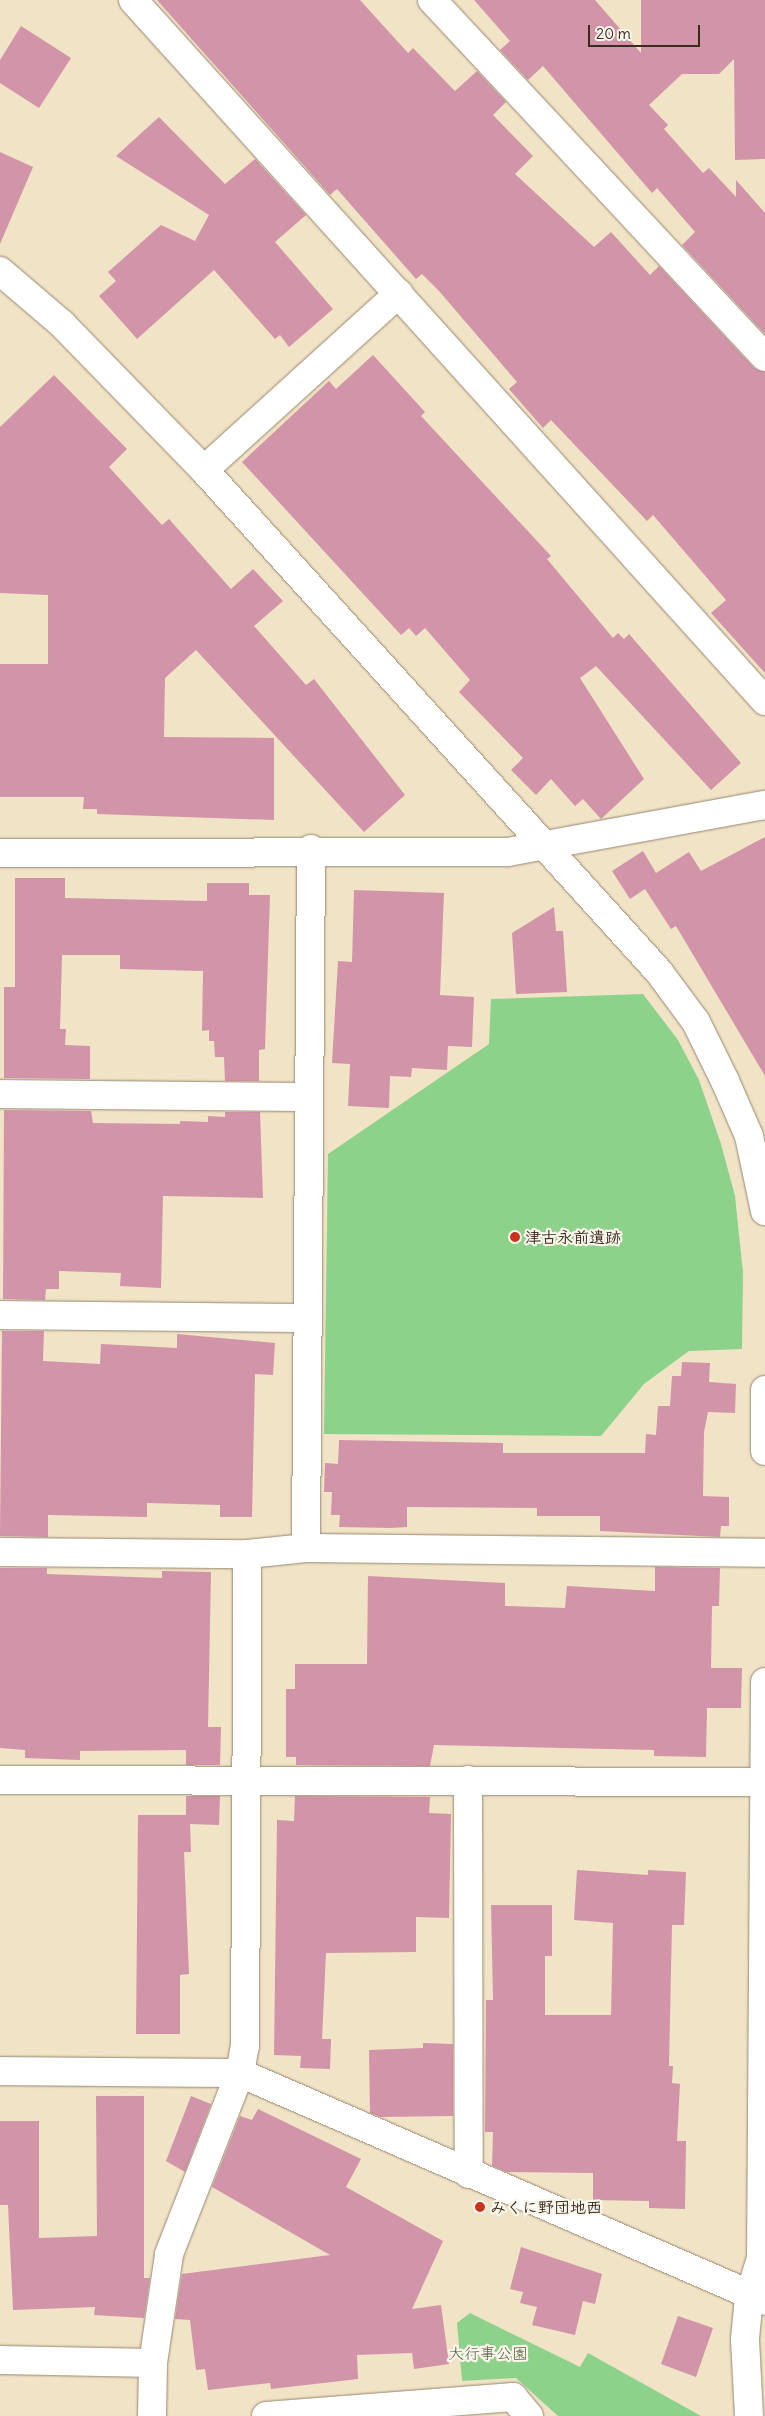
<!DOCTYPE html>
<meta charset="utf-8">
<style>
body{margin:0}
#map{position:relative;width:765px;height:2416px;overflow:hidden;background:#f1e3c5;font-family:Delius,"Klee One",sans-serif}
div>[style]{position:absolute}
[style*='--x']{left:calc(var(--x)*1px);top:calc(var(--y)*1px);width:calc(var(--w)*1px);rotate:calc(var(--a)*1deg)}
.green>*{inset:0;background:#8dd28b}
.building>*{inset:0;background:#d294a9}
.roads{filter:drop-shadow(0 0 1px #968672) drop-shadow(0 0 1px #968672)}
.street>*{height:28px;margin:-14px;padding:0 14px;transform-origin:14px;border-radius:14px;background:#fff}
.dots>*{width:14px;height:14px;translate:-50% -50%;box-sizing:border-box;border:2px solid #fbf7ec;border-radius:50%}
span{translate:-50% -50%;white-space:nowrap;text-align:center;line-height:1.15;-webkit-text-stroke:4.5px #fbf7ec;paint-order:stroke}
.poi-label{font-size:16px;color:#3b2a1e;font-weight:700}
.left{translate:0 -50%;text-align:left}
.park-label{font-size:16px;color:#545c3f}
.scale{position:absolute;left:588px;top:25px;width:112px;height:22px;box-sizing:border-box;border:2px solid #3b2a1e;border-top:0;padding-left:6px;font-size:15px;line-height:18px;white-space:nowrap;color:#3b2a1e;-webkit-text-stroke:4px #fbf7ec;paint-order:stroke}
</style>
<div id="map">
<div class="green">
<div style="clip-path:polygon(643px 994px,678px 1040px,699px 1080px,721px 1144px,735px 1196px,743px 1273px,742px 1349px,689px 1351px,644px 1384px,601px 1436px,324px 1434px,328px 1154px,489px 1044px,491px 999px)"></div>
<div style="clip-path:polygon(470px 2313px,580px 2367px,588px 2353px,701px 2416px,558px 2416px,516px 2378px,462px 2381px,457px 2323px)"></div>
</div>
<div class="building">
<div style="clip-path:polygon(157px 0,360px 0,408px 53px,413px 48px,455px 91px,477px 71px,506px 102px,493px 115px,533px 156px,515px 174px,594px 247px,611px 232px,650px 275px,659px 266px,754px 368px,765px 372px,765px 673px,711px 613px,726px 600px,653px 515px,647px 521px,551px 420px,543px 428px,509px 389px,517px 382px,439px 291px,422px 274px,416px 279px,337px 189px,330px 195px)"></div>
<div style="clip-path:polygon(474px 0,595px 0,641px 53px,641px 0,765px 0,765px 159px,735px 160px,734px 59px,719px 74px,682px 74px,649px 105px,668px 125px,664px 129px,703px 173px,709px 168px,736px 197px,736px 180px,765px 213px,765px 334px,682px 245px,695px 232px,657px 188px,652px 193px,543px 66px,528px 80px,500px 50px,510px 41px)"></div>
<div style="clip-path:polygon(21px 26px,71px 58px,39px 108px,0 83px,0 60px)"></div>
<div style="clip-path:polygon(159px 117px,225px 184px,255px 159px,306px 215px,275px 242px,333px 309px,289px 347px,280px 335px,275px 339px,214px 270px,137px 339px,99px 296px,116px 281px,108px 272px,161px 225px,195px 241px,209px 215px,116px 156px)"></div>
<div style="clip-path:polygon(0 152px,33px 167px,0 244px)"></div>
<div style="clip-path:polygon(373px 355px,425px 412px,421px 416px,551px 556px,547px 559px,613px 638px,618px 633px,624px 639px,629px 634px,741px 763px,711px 790px,596px 666px,580px 678px,644px 779px,601px 819px,583px 799px,575px 806px,551px 779px,536px 795px,511px 770px,523px 758px,459px 692px,470px 680px,425px 628px,416px 636px,409px 628px,401px 635px,242px 462px,329px 381px,336px 389px)"></div>
<div style="clip-path:polygon(54px 375px,127px 449px,109px 467px,162px 525px,169px 519px,231px 589px,253px 569px,283px 601px,254px 626px,306px 685px,314px 679px,405px 795px,364px 832px,196px 650px,165px 678px,164px 737px,274px 738px,274px 820px,97px 814px,97px 809px,83px 809px,84px 797px,0 797px,0 664px,48px 664px,48px 595px,0 593px,0 427px)"></div>
<div style="clip-path:polygon(765px 837px,765px 1076px,676px 926px,671px 929px,645px 889px,630px 899px,612px 871px,643px 851px,656px 873px,689px 852px,701px 871px)"></div>
<div style="clip-path:polygon(15px 878px,65px 878px,65px 898px,207px 901px,207px 883px,249px 883px,249px 895px,270px 895px,265px 1049px,259px 1050px,259px 1081px,225px 1081px,224px 1057px,215px 1057px,214px 1041px,209px 1041px,209px 1030px,202px 1031px,203px 971px,120px 969px,120px 955px,62px 955px,60px 1029px,66px 1029px,65px 1045px,90px 1046px,90px 1079px,4px 1078px,4px 987px,15px 987px)"></div>
<div style="clip-path:polygon(354px 890px,444px 893px,440px 995px,474px 997px,472px 1047px,448px 1046px,447px 1070px,412px 1068px,411px 1077px,390px 1076px,389px 1108px,348px 1106px,350px 1064px,332px 1063px,338px 961px,352px 962px)"></div>
<div style="clip-path:polygon(554px 907px,556px 931px,563px 931px,567px 992px,516px 994px,512px 933px)"></div>
<div style="clip-path:polygon(4px 1110px,91px 1111px,93px 1123px,180px 1124px,180px 1121px,208px 1122px,208px 1116px,225px 1117px,225px 1112px,260px 1112px,263px 1198px,163px 1196px,161px 1288px,120px 1286px,121px 1273px,59px 1271px,59px 1289px,46px 1289px,45px 1300px,3px 1299px)"></div>
<div style="clip-path:polygon(2px 1331px,44px 1331px,43px 1361px,100px 1364px,101px 1344px,177px 1348px,177px 1334px,275px 1343px,273px 1375px,255px 1374px,252px 1517px,220px 1517px,220px 1505px,147px 1503px,147px 1517px,48px 1515px,48px 1537px,0 1536px)"></div>
<div style="clip-path:polygon(682px 1362px,710px 1363px,709px 1382px,736px 1384px,735px 1413px,708px 1412px,704px 1432px,703px 1496px,729px 1497px,729px 1526px,721px 1526px,720px 1537px,600px 1531px,600px 1516px,537px 1516px,537px 1508px,407px 1507px,407px 1527px,391px 1528px,339px 1527px,340px 1515px,331px 1515px,332px 1492px,324px 1492px,325px 1463px,338px 1464px,339px 1440px,503px 1443px,503px 1453px,645px 1453px,646px 1434px,656px 1435px,658px 1406px,670px 1406px,672px 1376px,681px 1376px)"></div>
<div style="clip-path:polygon(655px 1567px,720px 1568px,719px 1606px,712px 1606px,711px 1668px,742px 1668px,741px 1708px,707px 1708px,706px 1757px,654px 1756px,654px 1750px,434px 1745px,430px 1766px,296px 1765px,296px 1757px,286px 1757px,286px 1689px,295px 1689px,295px 1664px,367px 1664px,368px 1576px,505px 1583px,505px 1606px,565px 1608px,567px 1586px,655px 1591px)"></div>
<div style="clip-path:polygon(0 1568px,47px 1568px,47px 1574px,162px 1578px,162px 1571px,211px 1572px,208px 1727px,221px 1727px,220px 1765px,186px 1765px,186px 1750px,80px 1751px,80px 1760px,25px 1758px,25px 1750px,0 1748px)"></div>
<div style="clip-path:polygon(186px 1796px,220px 1796px,219px 1825px,190px 1824px,191px 1852px,184px 1852px,189px 1974px,180px 1975px,180px 2034px,136px 2034px,138px 1815px,186px 1815px)"></div>
<div style="clip-path:polygon(295px 1796px,430px 1797px,429px 1813px,451px 1814px,449px 1918px,416px 1917px,416px 1952px,326px 1953px,322px 2039px,331px 2039px,330px 2069px,300px 2068px,301px 2056px,274px 2055px,277px 1820px,294px 1821px)"></div>
<div style="clip-path:polygon(577px 1870px,648px 1875px,648px 1870px,686px 1872px,684px 1925px,672px 1925px,669px 2066px,673px 2066px,672px 2083px,680px 2084px,677px 2141px,686px 2141px,685px 2209px,649px 2208px,649px 2201px,593px 2200px,593px 2173px,507px 2172px,492px 2166px,493px 2132px,485px 2132px,486px 2000px,493px 2000px,491px 1905px,552px 1905px,552px 1956px,545px 1956px,545px 2015px,611px 2015px,613px 1923px,574px 1920px)"></div>
<div style="clip-path:polygon(423px 2043px,453px 2044px,453px 2116px,381px 2117px,370px 2113px,369px 2050px,423px 2048px)"></div>
<div style="clip-path:polygon(96px 2096px,144px 2096px,144px 2278px,150px 2278px,144px 2318px,94px 2315px,95px 2307px,13px 2310px,8px 2205px,0 2205px,0 2121px,39px 2121px,39px 2238px,97px 2236px)"></div>
<div style="clip-path:polygon(191px 2096px,211px 2104px,185px 2172px,166px 2161px)"></div>
<div style="clip-path:polygon(258px 2109px,361px 2159px,346px 2187px,443px 2241px,412px 2309px,441px 2305px,449px 2364px,414px 2369px,412px 2353px,357px 2355px,358px 2379px,271px 2389px,270px 2383px,208px 2390px,205px 2369px,196px 2370px,190px 2320px,175px 2319px,182px 2274px,330px 2255px,212px 2187px,240px 2116px,252px 2120px)"></div>
<div style="clip-path:polygon(521px 2247px,602px 2274px,595px 2304px,583px 2301px,575px 2335px,532px 2325px,537px 2307px,520px 2303px,523px 2292px,510px 2289px)"></div>
<div style="clip-path:polygon(678px 2316px,713px 2328px,696px 2377px,661px 2364px)"></div>
</div>
<div class="roads">
<div class="street">
<div style="--x:133;--y:0;--w:944;--a:47.96"></div>
<div style="--x:432;--y:0;--w:488;--a:47"></div>
<div style="--x:0;--y:271;--w:82;--a:40.5"></div>
<div style="--x:62;--y:324;--w:204;--a:45.8"></div>
<div style="--x:204;--y:470;--w:678;--a:47.81"></div>
<div style="--x:659;--y:972;--w:62;--a:53.5"></div>
<div style="--x:696;--y:1022;--w:66;--a:63.8"></div>
<div style="--x:725;--y:1081;--w:60;--a:66.4"></div>
<div style="--x:749;--y:1136;--w:77;--a:78"></div>
<div style="--x:204;--y:470;--w:263;--a:-42.2"></div>
<div style="--x:0;--y:853;--w:508;--a:-0.11"></div>
<div style="--x:508;--y:852;--w:261;--a:-10.4"></div>
<div style="--x:0;--y:1094;--w:308;--a:0.6"></div>
<div style="--x:0;--y:1315;--w:308;--a:0.6"></div>
<div style="--x:765;--y:1390;--w:61;--a:90"></div>
<div style="--x:306;--y:1548;--w:699;--a:-89.59"></div>
<div style="--x:0;--y:1552;--w:248;--a:0.5"></div>
<div style="--x:248;--y:1554;--w:58;--a:-5.9"></div>
<div style="--x:306;--y:1548;--w:459;--a:0.6"></div>
<div style="--x:0;--y:1780;--w:765;--a:0.15"></div>
<div style="--x:468;--y:1780;--w:394;--a:89.9"></div>
<div style="--x:0;--y:2071;--w:240;--a:0.5"></div>
<div style="--x:240;--y:2073;--w:572;--a:23.47"></div>
<div style="--x:0;--y:2360;--w:153;--a:1.1"></div>
<div style="--x:152;--y:2416;--w:53;--a:-88.9"></div>
<div style="--x:153;--y:2363;--w:110;--a:-81.6"></div>
<div style="--x:169;--y:2254;--w:194;--a:-68.6"></div>
<div style="--x:240;--y:2073;--w:27;--a:-80"></div>
<div style="--x:245;--y:2046;--w:492;--a:-89.7"></div>
<div style="--x:266;--y:2416;--w:248;--a:-4.4"></div>
<div style="--x:513;--y:2397;--w:25;--a:50"></div>
<div style="--x:749;--y:2416;--w:77;--a:-93"></div>
<div style="--x:745;--y:2339;--w:42;--a:-84.6"></div>
<div style="--x:749;--y:2297;--w:41;--a:-72.9"></div>
<div style="--x:761;--y:2258;--w:576;--a:-89.6"></div>
</div>
</div>
<div class="dots">
<div style="left:515px;top:1237px;background:#c8321e"></div>
<div style="left:480px;top:2207px;background:#c8321e"></div>
</div>
<div class="poi-label">
<span class="left" style="left:525px;top:1237px">津古永前遺跡</span>
<span class="left" style="left:490px;top:2207px">みくに野団地西</span>
</div>
<div class="park-label">
<span style="left:488px;top:2353px">大行事公園</span>
</div>
<div class="scale">20 m</div>
</div>
